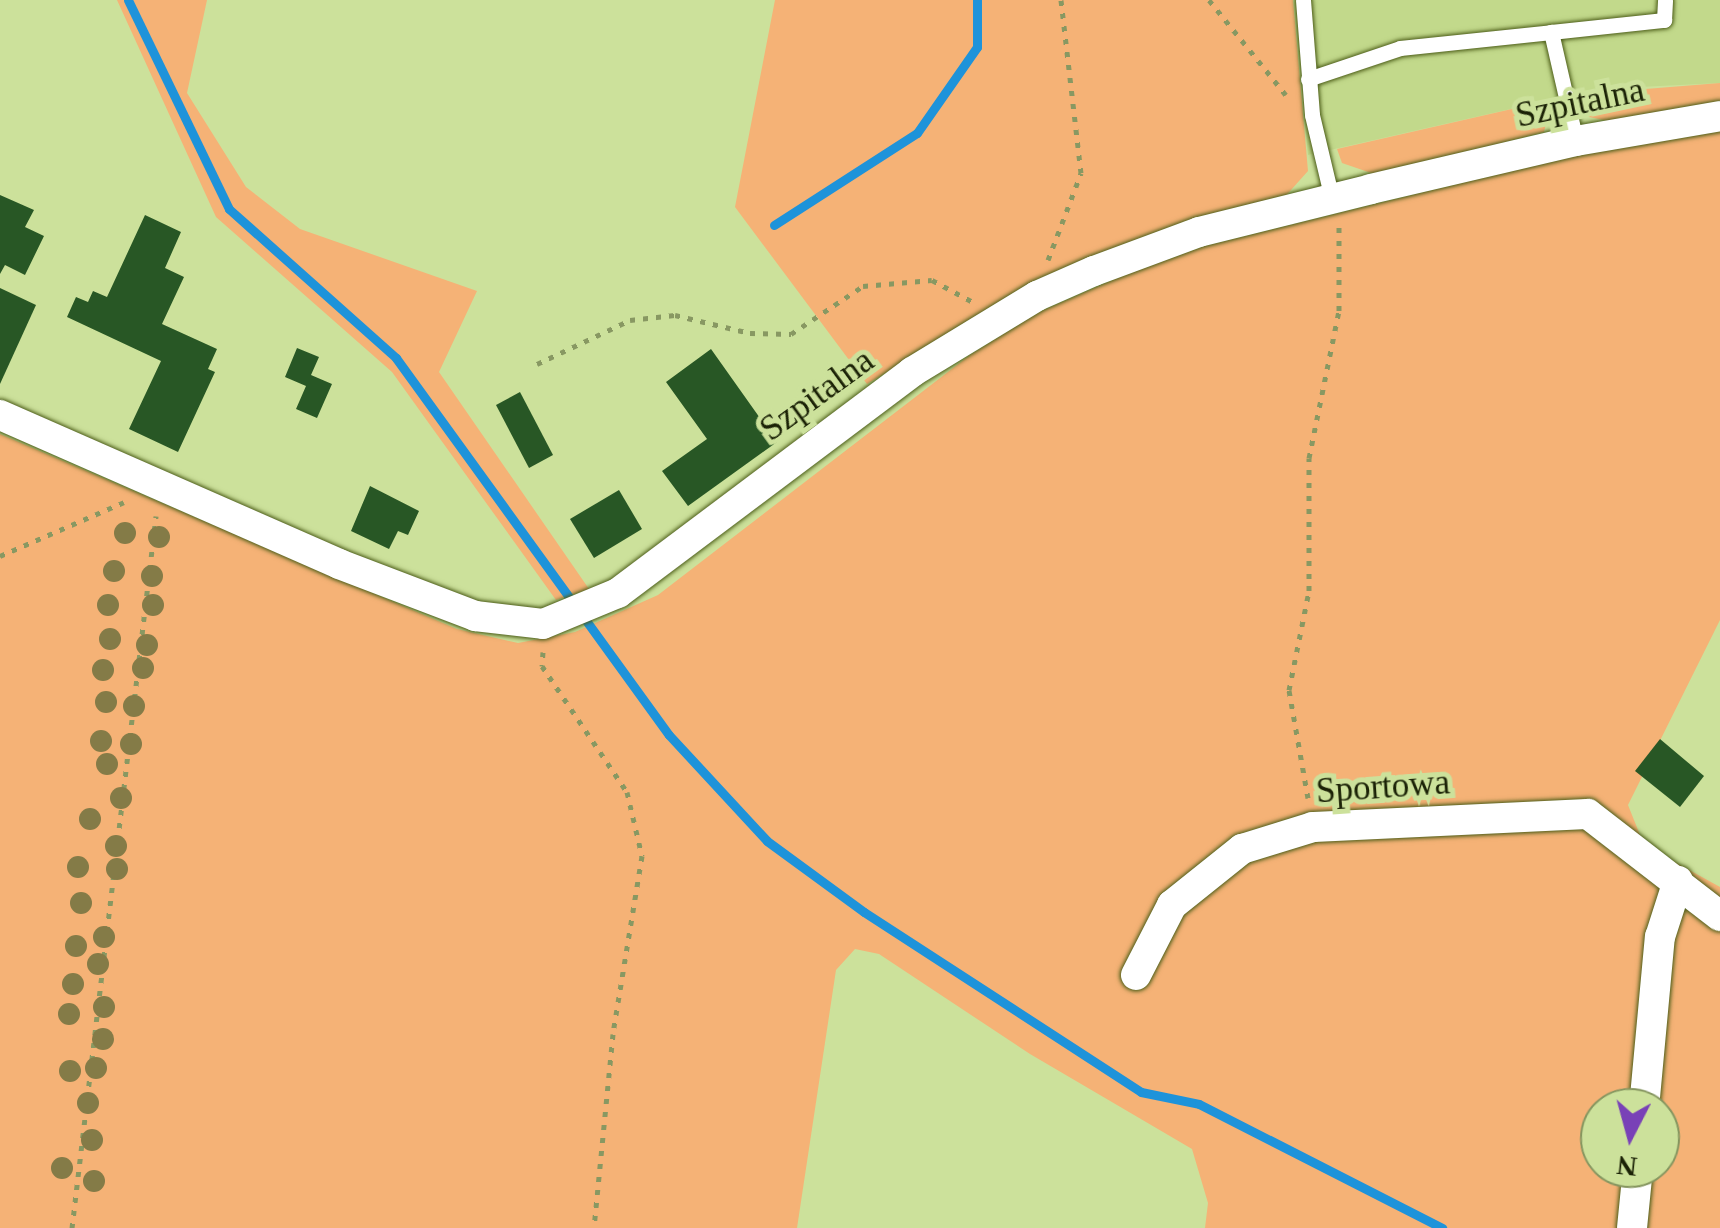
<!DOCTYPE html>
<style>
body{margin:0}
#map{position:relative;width:1720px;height:1228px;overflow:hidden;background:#cce19b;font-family:"Times New Roman",serif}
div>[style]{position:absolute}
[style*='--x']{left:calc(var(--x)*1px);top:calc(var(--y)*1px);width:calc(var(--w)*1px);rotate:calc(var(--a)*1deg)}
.built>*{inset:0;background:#c2d98b}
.green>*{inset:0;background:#f5b276}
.stream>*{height:9px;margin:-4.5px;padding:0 4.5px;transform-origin:4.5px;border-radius:4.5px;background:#1e93da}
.building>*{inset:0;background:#285725}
.path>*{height:5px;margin-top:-2.5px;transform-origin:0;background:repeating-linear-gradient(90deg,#889862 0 5px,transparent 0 13px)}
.roads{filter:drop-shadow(0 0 2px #4c5d18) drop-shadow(0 0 2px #4c5d18)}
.lane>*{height:15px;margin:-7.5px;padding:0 7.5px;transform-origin:7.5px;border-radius:7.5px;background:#fff}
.street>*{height:30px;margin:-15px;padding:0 15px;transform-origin:15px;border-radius:15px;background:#fff}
.trees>*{width:22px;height:22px;margin:-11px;border-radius:50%;background:#847b47}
span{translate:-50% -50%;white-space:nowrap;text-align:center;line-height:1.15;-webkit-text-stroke:10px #cce19b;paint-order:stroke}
.street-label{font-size:35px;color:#1b2206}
.north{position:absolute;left:1580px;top:1088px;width:100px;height:100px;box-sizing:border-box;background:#cce19b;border:2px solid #85955f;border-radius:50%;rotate:186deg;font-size:28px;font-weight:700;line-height:40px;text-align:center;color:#1b2206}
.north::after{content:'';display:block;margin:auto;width:35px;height:45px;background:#7941b7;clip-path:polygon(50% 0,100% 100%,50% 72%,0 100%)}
</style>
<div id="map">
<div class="built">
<div style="clip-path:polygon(1293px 0,1720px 0,1720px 83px,1599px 89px,1308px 155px)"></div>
</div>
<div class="green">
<div style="clip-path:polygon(117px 0,207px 0,187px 93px,246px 187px,300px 229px,477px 291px,439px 372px,589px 589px,556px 600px,392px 372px,216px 217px)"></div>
<div style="clip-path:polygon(775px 0,1293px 0,1308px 171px,1282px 200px,1018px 293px,867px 384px,735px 207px)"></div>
<div style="clip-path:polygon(1720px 83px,1720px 105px,1613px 122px,1589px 117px,1571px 95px)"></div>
<div style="clip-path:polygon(1551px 100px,1544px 132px,1377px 175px,1342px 163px,1337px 149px)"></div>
<div style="clip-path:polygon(evenodd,1720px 130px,1720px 620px,1628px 805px,1644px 845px,1720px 887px,1720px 1228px,1205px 1228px,1208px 1203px,1192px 1149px,1030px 1054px,879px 954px,855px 949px,836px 970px,797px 1228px,0 1228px,0 434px,457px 629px,518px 643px,575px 632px,658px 595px,970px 355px,1037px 313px,1129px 273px,1205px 246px,1575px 155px,1720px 130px,1600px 1108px,1660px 1108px,1660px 1168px,1600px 1168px,1600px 1108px)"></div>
</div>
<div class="stream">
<div style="--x:128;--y:0;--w:232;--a:64.2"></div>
<div style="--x:229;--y:209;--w:224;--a:41.7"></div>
<div style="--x:396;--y:358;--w:465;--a:54.1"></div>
<div style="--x:669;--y:735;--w:144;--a:47.2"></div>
<div style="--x:767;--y:841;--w:120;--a:36.2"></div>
<div style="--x:864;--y:912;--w:330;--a:33"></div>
<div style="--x:1141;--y:1092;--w:59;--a:11.7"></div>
<div style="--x:1199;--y:1104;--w:273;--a:27"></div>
<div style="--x:774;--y:225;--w:170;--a:-32.8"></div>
<div style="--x:917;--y:133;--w:105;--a:-55.1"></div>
<div style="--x:977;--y:47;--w:47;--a:-90"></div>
</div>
<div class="building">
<div style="clip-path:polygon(0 195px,34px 210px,25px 227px,44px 236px,25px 275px,5px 265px,0 274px)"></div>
<div style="clip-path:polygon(145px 215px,181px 232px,165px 268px,184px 277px,162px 324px,217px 349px,208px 369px,215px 372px,178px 452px,129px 429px,161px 361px,67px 317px,76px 297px,88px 302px,93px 291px,107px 297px)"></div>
<div style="clip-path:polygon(0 288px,36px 305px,0 384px)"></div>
<div style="clip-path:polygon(297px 348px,319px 357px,311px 375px,332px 384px,317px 418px,296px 409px,306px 386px,285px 377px)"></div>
<div style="clip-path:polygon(711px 349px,777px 442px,688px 506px,662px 471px,707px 439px,666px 382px)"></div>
<div style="clip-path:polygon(520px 392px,553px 455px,529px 468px,496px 405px)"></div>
<div style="clip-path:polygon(370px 486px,419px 511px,408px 535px,398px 531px,389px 549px,351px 531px)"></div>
<div style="clip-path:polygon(619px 490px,642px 529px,594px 558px,570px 519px)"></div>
<div style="clip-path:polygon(1660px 739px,1704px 776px,1680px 807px,1635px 771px)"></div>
</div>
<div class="path">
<div style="--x:1209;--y:0;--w:122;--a:51"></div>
<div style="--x:1048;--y:260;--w:93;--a:-69.2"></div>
<div style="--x:1081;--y:173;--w:174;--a:-96.6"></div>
<div style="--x:537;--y:364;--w:103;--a:-25.3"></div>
<div style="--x:630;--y:320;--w:45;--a:-6.3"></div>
<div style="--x:675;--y:315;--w:77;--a:13.5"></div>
<div style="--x:750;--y:333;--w:41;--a:1.4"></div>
<div style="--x:791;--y:334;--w:87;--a:-33.7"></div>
<div style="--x:863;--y:286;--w:69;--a:-5"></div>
<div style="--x:932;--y:280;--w:47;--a:28.2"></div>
<div style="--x:0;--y:556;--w:135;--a:-23.5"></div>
<div style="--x:543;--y:652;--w:14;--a:94"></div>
<div style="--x:542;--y:666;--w:152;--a:56"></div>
<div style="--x:627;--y:792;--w:66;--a:76.8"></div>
<div style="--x:642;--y:856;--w:180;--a:99.3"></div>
<div style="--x:613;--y:1034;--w:195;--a:95.6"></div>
<div style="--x:1308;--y:798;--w:110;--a:-100"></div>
<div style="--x:1289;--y:690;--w:101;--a:-78.6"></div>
<div style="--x:1309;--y:591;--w:133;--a:-90"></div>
<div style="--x:1309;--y:458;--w:150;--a:-78.5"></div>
<div style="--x:1339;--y:311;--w:85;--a:-90"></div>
<div style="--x:72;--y:1228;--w:717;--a:-83.27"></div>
</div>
<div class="roads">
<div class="lane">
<div style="--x:1303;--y:0;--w:115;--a:85.5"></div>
<div style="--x:1312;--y:115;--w:86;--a:76.6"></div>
<div style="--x:1551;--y:32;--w:114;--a:-6.1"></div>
<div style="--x:1664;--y:20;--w:20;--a:-87"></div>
<div style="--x:1308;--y:79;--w:97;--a:-18.6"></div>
<div style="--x:1400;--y:48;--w:152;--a:-6"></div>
<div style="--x:1551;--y:32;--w:112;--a:77.1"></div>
</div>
<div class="street">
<div style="--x:0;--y:415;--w:370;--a:23.7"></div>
<div style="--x:339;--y:564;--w:146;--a:20.9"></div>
<div style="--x:475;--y:616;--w:68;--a:6.7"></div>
<div style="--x:543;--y:624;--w:81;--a:-22.5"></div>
<div style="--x:618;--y:593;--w:368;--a:-36.9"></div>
<div style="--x:912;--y:372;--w:146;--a:-31.3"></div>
<div style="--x:1037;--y:296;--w:62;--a:-23.7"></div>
<div style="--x:1094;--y:271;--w:112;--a:-20.4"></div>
<div style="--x:1199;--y:232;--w:177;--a:-14"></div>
<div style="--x:1371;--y:189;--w:211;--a:-13.2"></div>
<div style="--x:1576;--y:141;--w:146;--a:-9.8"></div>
<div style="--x:1136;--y:975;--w:79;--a:-62.8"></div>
<div style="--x:1172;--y:905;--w:90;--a:-38.7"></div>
<div style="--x:1242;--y:849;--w:74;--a:-17.2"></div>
<div style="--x:1313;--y:827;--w:275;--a:-2.7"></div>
<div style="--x:1588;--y:814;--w:167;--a:37.7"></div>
<div style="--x:1644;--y:1108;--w:172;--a:-84.7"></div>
<div style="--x:1660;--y:937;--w:59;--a:-72.2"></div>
<div style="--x:1632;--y:1228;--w:60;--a:-84.3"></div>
</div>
</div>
<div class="trees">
<div style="left:125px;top:533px"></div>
<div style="left:159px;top:537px"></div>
<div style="left:114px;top:571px"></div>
<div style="left:152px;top:576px"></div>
<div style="left:108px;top:605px"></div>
<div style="left:153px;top:605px"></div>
<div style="left:110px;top:639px"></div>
<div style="left:147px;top:645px"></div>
<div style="left:143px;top:668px"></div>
<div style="left:103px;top:670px"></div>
<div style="left:106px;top:702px"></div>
<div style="left:134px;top:706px"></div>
<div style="left:101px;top:741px"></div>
<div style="left:131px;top:744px"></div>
<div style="left:107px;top:764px"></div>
<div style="left:121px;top:798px"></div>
<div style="left:90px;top:819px"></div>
<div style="left:116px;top:846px"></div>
<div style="left:78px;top:867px"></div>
<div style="left:117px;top:869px"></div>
<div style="left:81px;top:903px"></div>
<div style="left:104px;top:937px"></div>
<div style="left:76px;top:946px"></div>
<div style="left:98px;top:964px"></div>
<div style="left:73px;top:984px"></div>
<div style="left:104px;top:1007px"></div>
<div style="left:69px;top:1014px"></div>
<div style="left:103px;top:1039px"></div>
<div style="left:96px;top:1068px"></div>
<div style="left:70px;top:1071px"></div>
<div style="left:88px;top:1103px"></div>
<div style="left:92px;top:1140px"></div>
<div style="left:62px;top:1168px"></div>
<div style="left:94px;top:1181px"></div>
</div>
<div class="street-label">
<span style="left:1580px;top:103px;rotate:-12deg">Szpitalna</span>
<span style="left:817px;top:395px;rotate:-36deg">Szpitalna</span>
<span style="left:1383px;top:787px;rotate:-4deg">Sportowa</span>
</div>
<div class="north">N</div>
</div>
